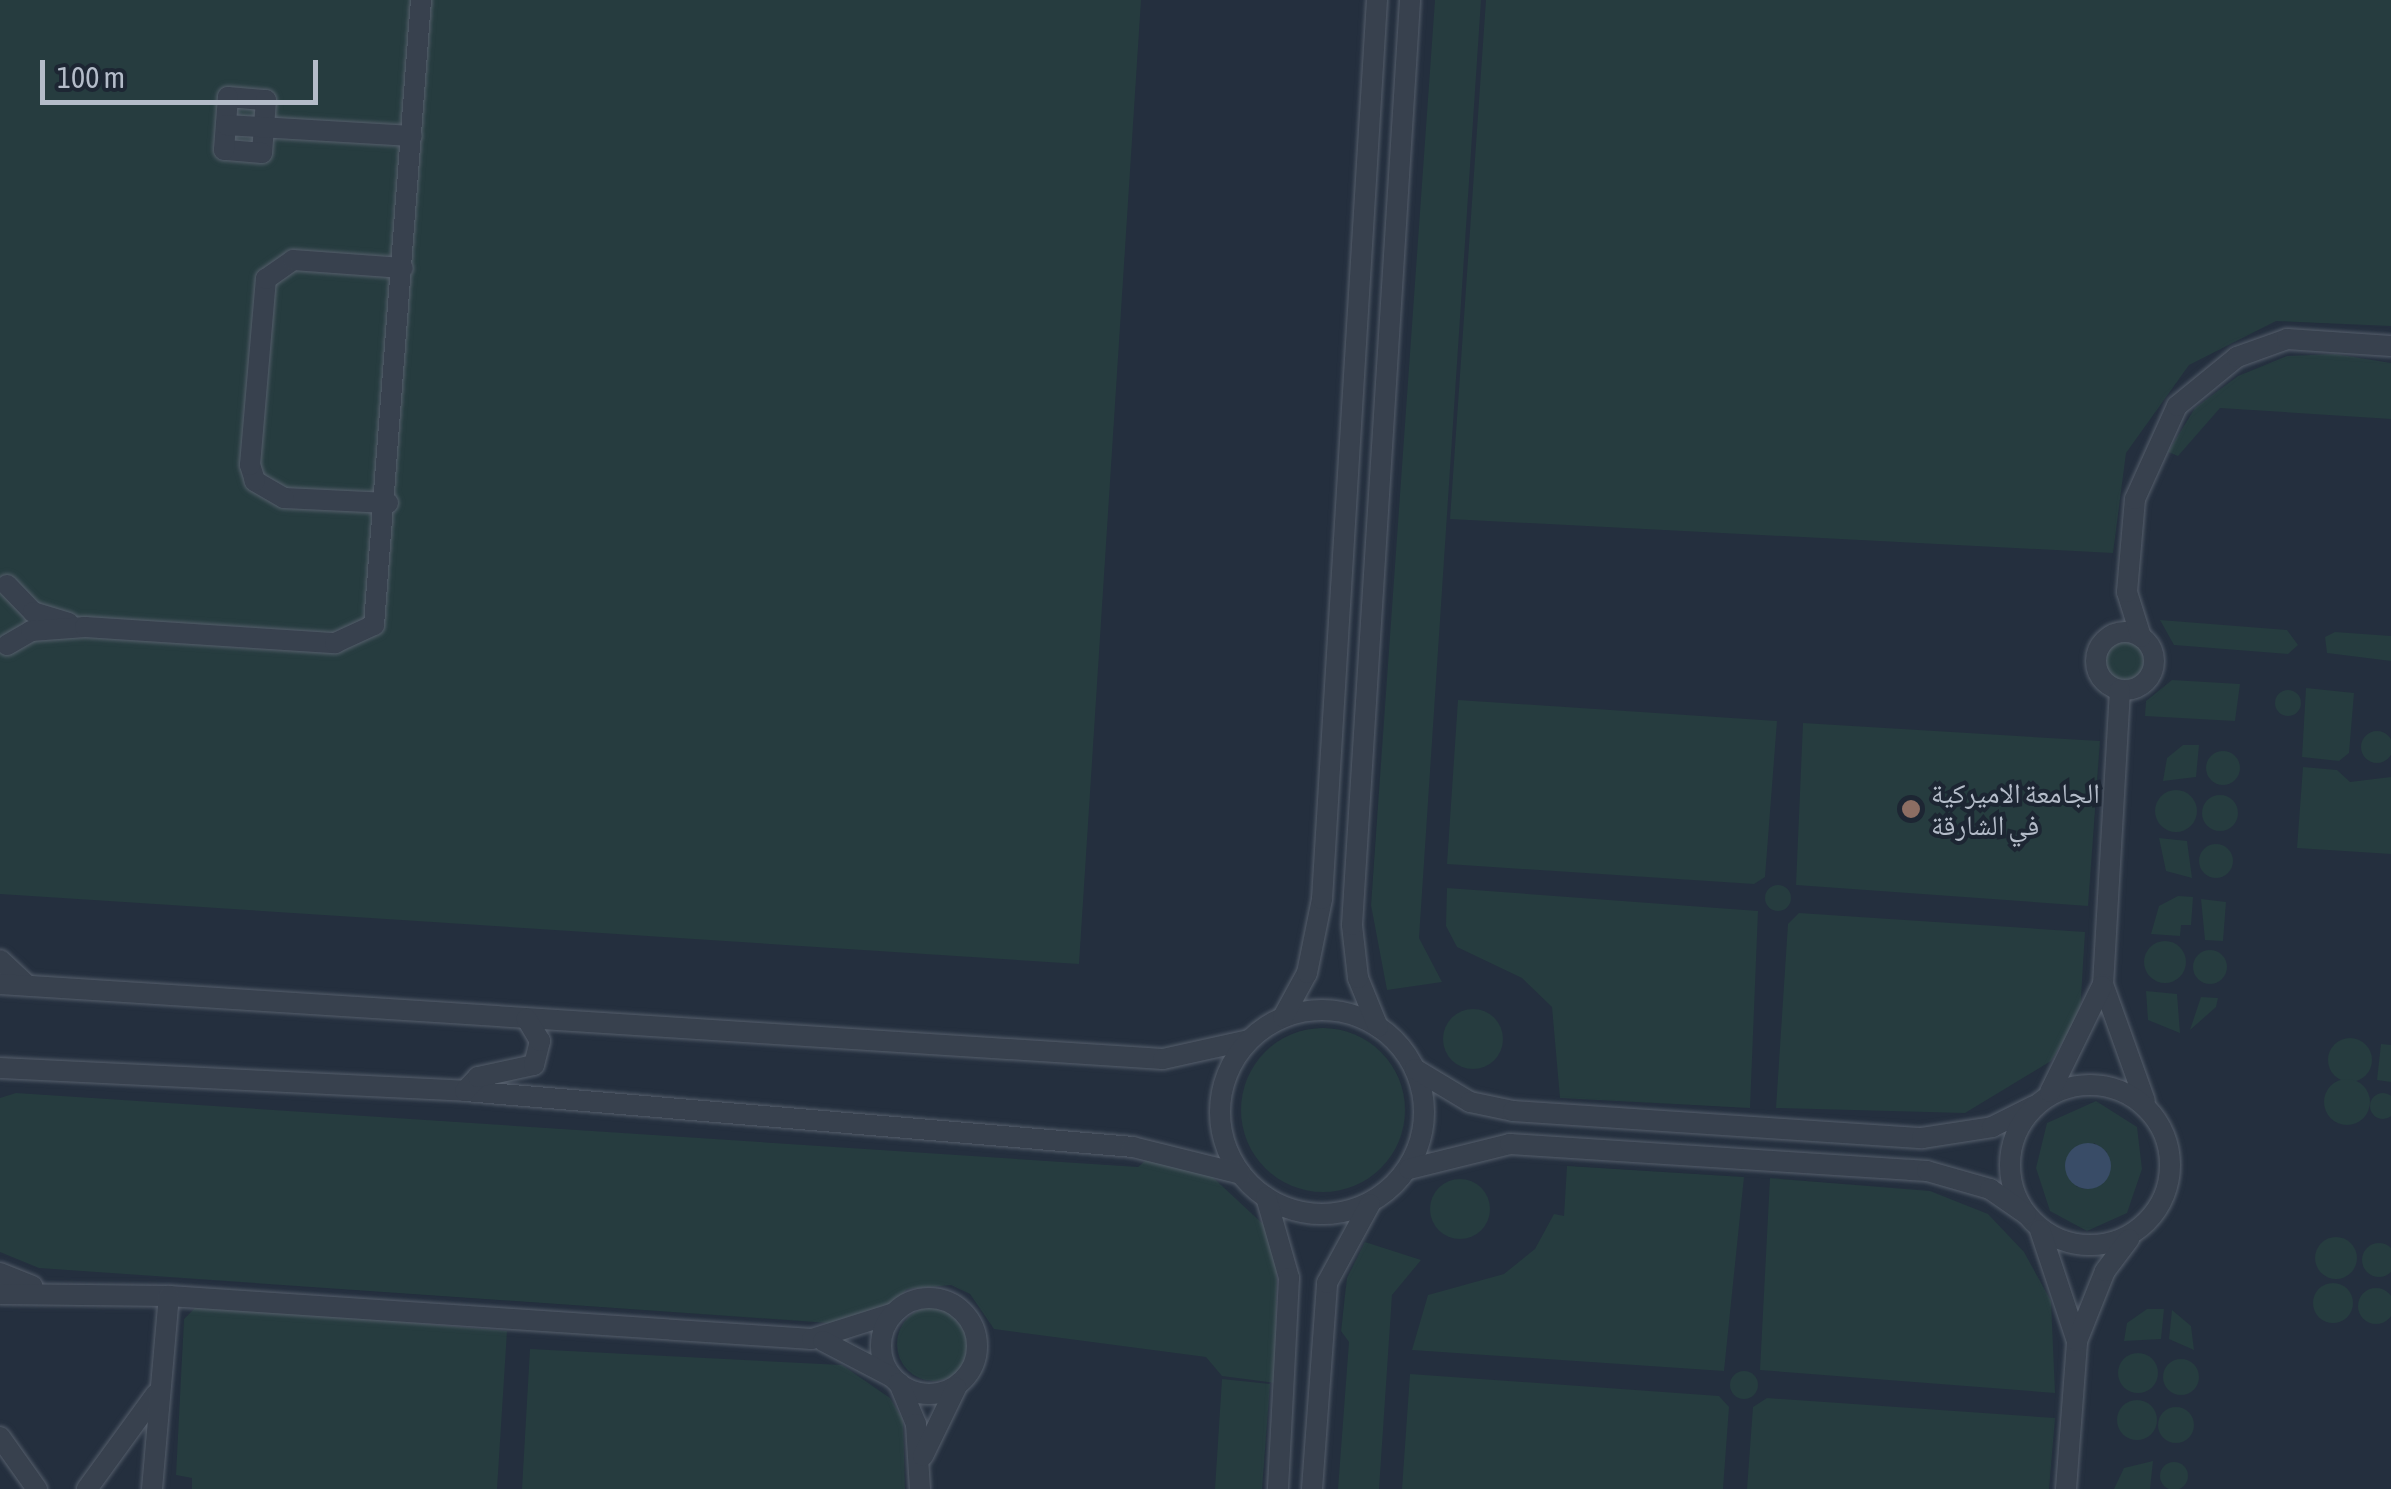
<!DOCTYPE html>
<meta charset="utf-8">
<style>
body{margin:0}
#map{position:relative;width:2391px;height:1489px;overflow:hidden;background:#242f3e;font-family:"Asap Condensed","Noto Naskh Arabic",sans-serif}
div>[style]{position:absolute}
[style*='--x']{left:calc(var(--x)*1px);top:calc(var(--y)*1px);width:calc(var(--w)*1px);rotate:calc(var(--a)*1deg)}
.green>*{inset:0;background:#263c3f}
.round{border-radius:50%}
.water>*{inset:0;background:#394c67}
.roads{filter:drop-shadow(0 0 2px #565f6c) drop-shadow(0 0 2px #565f6c)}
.minor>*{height:20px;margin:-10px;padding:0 10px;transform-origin:10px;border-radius:10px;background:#38414e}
.minor>.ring{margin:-10px;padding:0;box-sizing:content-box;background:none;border:20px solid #38414e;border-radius:50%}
.dots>*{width:28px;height:28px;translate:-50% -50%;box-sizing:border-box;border:5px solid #1d2633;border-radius:50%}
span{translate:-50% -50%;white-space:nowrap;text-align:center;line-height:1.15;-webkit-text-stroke:8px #1d2633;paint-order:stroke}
.poi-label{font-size:28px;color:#b4bcc9}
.left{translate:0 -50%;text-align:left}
.scale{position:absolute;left:40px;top:60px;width:278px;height:45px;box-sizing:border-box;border:5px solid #b4bcc9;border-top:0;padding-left:12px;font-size:30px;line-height:35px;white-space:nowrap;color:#b4bcc9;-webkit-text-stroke:8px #1d2633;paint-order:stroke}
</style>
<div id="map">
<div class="green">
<div style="clip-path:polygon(0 0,1141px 0,1079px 964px,0 894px)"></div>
<div style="clip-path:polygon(1435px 0,1481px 0,1419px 938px,1442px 982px,1387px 990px,1371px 905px)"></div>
<div style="clip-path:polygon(1486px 0,2391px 0,2391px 326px,2276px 321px,2189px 365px,2126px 453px,2113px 553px,1450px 519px)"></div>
<div style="clip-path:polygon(2335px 354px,2391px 363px,2391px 419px,2220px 408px,2178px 456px,2168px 452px,2195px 408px,2238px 376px,2287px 356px)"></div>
<div style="clip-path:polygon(2160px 620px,2287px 630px,2298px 645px,2288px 654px,2174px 645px)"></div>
<div style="clip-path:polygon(2335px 632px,2391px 636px,2391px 661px,2327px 653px,2325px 637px)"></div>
<div class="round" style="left:2104px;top:641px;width:40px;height:40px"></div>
<div style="clip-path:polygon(2172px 680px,2240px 684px,2235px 721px,2145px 716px,2146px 701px)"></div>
<div style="clip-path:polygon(2306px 688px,2354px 693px,2349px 753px,2339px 761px,2302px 757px)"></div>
<div class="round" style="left:2275px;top:690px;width:26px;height:26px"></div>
<div style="clip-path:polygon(1458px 700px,1777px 721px,1765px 877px,1754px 884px,1447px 864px)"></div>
<div style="clip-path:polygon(1803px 723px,2100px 741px,2088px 906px,1796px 885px)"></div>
<div class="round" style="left:2361px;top:731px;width:32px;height:32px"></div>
<div style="clip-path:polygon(2183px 745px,2199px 745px,2196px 777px,2163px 781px,2167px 758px)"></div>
<div class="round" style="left:2206px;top:751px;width:34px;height:34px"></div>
<div style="clip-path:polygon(2303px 767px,2337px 770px,2350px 782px,2391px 777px,2391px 854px,2297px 848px)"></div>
<div class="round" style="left:2155px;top:790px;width:42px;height:42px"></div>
<div class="round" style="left:2202px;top:795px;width:36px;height:36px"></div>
<div style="clip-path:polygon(2159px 838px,2187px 841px,2192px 878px,2166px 871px)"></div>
<div class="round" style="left:2199px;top:844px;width:34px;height:34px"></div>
<div class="round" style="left:1765px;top:885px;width:26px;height:26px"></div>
<div style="clip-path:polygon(1447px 888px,1758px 911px,1750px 1108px,1560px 1098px,1552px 1007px,1522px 978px,1457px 947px,1446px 926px)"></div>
<div style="clip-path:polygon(2178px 896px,2193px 897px,2191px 925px,2181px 925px,2180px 936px,2151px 934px,2159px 906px)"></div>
<div style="clip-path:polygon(2201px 899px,2226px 902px,2223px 941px,2205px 940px)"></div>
<div style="clip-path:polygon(1799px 913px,2085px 932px,2080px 1013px,2051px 1061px,1965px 1113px,1776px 1108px,1788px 924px)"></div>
<div class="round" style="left:2144px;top:941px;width:42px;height:42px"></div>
<div class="round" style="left:2193px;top:950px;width:34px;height:34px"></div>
<div style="clip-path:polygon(2146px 991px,2177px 994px,2180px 1033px,2148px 1020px)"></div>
<div style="clip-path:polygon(2201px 997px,2218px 998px,2216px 1007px,2190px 1030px)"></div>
<div class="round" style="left:1443px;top:1009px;width:60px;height:60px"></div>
<div class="round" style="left:1241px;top:1028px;width:164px;height:164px"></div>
<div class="round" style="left:2328px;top:1038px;width:44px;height:44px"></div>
<div style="clip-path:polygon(2381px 1044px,2391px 1045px,2391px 1082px,2377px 1080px)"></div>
<div class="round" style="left:2324px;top:1079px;width:46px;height:46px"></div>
<div class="round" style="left:2370px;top:1093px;width:26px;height:26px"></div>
<div style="clip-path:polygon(16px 1093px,1138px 1167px,1150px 1157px,1205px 1170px,1266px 1227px,1277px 1258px,1275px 1383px,1222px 1376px,1206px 1357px,994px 1329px,970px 1294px,951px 1285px,907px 1289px,878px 1319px,830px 1323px,39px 1268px,0 1252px,0 1098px)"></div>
<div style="clip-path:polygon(evenodd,2096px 1101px,2137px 1127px,2142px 1169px,2127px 1213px,2087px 1231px,2050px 1211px,2036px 1168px,2047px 1123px,2096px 1101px,2094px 1143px,2107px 1152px,2084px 1189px,2076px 1186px,2094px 1143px)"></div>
<div style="clip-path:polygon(1567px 1166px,1744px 1177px,1724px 1371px,1412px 1350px,1428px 1295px,1504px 1274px,1535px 1249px,1554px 1214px,1564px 1216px)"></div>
<div style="clip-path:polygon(1770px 1178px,1930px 1191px,1988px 1214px,2024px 1252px,2051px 1301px,2055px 1393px,1760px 1370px)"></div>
<div class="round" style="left:1430px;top:1179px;width:60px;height:60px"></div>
<div class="round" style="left:2315px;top:1237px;width:42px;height:42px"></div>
<div style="clip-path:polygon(1365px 1242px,1421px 1260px,1392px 1295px,1379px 1489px,1338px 1489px,1349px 1342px,1341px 1331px,1347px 1278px)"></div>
<div class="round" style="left:2362px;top:1243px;width:34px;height:34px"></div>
<div class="round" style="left:2313px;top:1283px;width:40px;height:40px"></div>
<div class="round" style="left:2358px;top:1288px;width:36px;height:36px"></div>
<div style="clip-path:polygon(199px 1304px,507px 1331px,497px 1489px,192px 1489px,192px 1478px,176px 1475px,184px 1319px)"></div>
<div class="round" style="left:897px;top:1307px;width:74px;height:74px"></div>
<div style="clip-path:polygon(2147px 1309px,2164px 1309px,2161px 1339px,2124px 1341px,2127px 1323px)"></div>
<div style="clip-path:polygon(2172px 1310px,2191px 1326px,2194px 1350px,2169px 1339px)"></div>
<div style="clip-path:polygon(530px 1349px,842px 1365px,890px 1398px,903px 1420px,905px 1489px,522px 1489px)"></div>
<div class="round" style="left:2118px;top:1353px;width:40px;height:40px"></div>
<div class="round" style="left:2163px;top:1359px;width:36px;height:36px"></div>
<div class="round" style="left:1730px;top:1371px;width:28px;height:28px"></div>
<div style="clip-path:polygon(1410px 1374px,1719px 1396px,1729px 1407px,1723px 1489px,1402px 1489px)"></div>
<div style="clip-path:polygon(1222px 1379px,1270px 1384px,1262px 1489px,1215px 1489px)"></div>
<div style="clip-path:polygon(1767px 1398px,2055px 1418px,2049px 1489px,1747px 1489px,1753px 1407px)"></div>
<div class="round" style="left:2117px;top:1400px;width:40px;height:40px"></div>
<div class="round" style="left:2158px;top:1407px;width:36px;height:36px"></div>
<div style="clip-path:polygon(2153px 1461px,2150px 1489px,2114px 1489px,2124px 1468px)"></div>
<div class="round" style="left:2160px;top:1462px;width:28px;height:28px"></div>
</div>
<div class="water">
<div class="round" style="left:2065px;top:1143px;width:46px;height:46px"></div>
</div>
<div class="roads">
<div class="minor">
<div style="--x:228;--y:97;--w:38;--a:5"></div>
<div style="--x:266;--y:100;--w:53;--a:94.3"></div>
<div style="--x:262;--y:153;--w:38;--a:-175"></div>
<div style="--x:224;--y:150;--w:53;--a:-85.7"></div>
<div style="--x:226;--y:125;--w:186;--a:3.4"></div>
<div style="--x:388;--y:503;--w:104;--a:-177.2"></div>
<div style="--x:284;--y:498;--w:34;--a:-150"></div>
<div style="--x:255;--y:481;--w:17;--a:-107"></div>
<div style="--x:250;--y:465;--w:187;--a:-85.1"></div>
<div style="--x:266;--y:279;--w:33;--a:-35"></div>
<div style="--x:293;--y:260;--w:110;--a:4.2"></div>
<div style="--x:7;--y:585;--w:37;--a:46"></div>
<div style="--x:33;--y:612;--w:37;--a:17"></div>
<div class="ring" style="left:2096px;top:632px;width:38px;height:38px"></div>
<div style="--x:2141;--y:637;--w:47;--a:-107.3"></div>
<div style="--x:2127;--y:592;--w:93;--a:-85.1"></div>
<div style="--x:2135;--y:499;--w:102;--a:-65.7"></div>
<div style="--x:2177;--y:406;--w:77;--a:-39.2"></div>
<div style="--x:2237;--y:357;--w:53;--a:-19.8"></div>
<div style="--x:2287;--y:339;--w:104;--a:3.9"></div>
<div style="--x:7;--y:645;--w:28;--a:-30"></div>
<div style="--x:31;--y:631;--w:54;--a:-4.2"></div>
<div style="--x:85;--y:627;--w:251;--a:3.7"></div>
<div style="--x:335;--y:643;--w:43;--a:-24.8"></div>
<div style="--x:374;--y:625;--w:627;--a:-85.7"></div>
<div style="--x:2120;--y:690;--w:294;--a:93.3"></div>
<div style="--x:2103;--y:984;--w:124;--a:70.3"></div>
<div style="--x:0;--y:960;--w:37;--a:43"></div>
<div style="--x:0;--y:984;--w:1165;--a:3.69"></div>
<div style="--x:1163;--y:1059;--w:88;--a:-12.5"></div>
<div class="ring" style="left:1220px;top:1010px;width:184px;height:184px"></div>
<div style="--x:1283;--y:1017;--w:50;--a:-61.4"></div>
<div style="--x:1307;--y:973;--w:76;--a:-78.5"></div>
<div style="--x:1322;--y:899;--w:901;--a:-86.5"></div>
<div style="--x:1378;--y:1027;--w:53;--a:-112.2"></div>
<div style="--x:1358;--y:978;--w:53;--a:-96.5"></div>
<div style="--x:1352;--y:925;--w:927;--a:-86.41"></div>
<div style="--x:0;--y:1068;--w:466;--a:2.8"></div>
<div style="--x:465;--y:1091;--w:670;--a:4.79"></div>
<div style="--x:1133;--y:1147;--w:111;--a:14"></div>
<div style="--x:1415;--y:1069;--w:64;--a:31"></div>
<div style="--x:1470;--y:1102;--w:44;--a:11.8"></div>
<div style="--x:1513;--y:1111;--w:410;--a:3.8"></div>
<div style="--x:1922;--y:1138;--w:71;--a:-8.9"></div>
<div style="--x:1992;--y:1127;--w:47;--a:-26.6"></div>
<div class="ring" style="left:2010px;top:1085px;width:140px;height:140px"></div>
<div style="--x:465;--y:1091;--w:19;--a:-47"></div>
<div style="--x:478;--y:1077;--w:57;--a:-12.1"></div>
<div style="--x:534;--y:1065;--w:25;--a:-76"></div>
<div style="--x:540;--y:1041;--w:26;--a:-121"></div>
<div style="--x:2050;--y:1092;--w:118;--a:-63.9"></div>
<div style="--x:1409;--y:1169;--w:104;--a:-13.9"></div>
<div style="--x:1510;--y:1144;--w:418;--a:3.7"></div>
<div style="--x:1927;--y:1171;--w:66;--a:15.9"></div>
<div style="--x:1990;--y:1189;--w:44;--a:34.8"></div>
<div style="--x:1266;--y:1197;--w:84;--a:74.1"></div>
<div style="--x:1289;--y:1278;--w:211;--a:93"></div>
<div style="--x:2040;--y:1230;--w:117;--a:71.6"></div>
<div style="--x:0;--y:1273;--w:35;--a:22"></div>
<div style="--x:0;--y:1294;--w:169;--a:0.7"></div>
<div style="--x:169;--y:1296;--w:644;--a:3.83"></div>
<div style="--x:812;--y:1339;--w:86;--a:-17.6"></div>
<div class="ring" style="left:881px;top:1298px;width:76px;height:76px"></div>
<div style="--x:823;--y:1341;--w:76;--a:27.6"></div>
<div style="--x:899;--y:1383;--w:44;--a:67.5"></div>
<div style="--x:916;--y:1424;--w:65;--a:86.5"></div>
<div style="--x:0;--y:1437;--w:64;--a:54.6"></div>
<div style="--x:923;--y:1456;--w:76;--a:-64.1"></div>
<div style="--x:87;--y:1489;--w:117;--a:-54"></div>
<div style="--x:152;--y:1489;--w:194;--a:-85"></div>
<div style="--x:1312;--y:1489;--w:207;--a:-85.8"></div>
<div style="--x:1327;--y:1283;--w:90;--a:-61.4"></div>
<div style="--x:2066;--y:1489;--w:148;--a:-85.7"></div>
<div style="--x:2077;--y:1341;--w:75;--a:-68.2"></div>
<div style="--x:2105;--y:1271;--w:40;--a:-53"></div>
</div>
</div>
<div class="dots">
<div style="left:1911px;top:809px;background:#8d6e63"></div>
</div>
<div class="poi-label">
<span class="left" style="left:1931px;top:809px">الجامعة الاميركية<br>في الشارقة</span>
</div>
<div class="scale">100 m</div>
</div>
